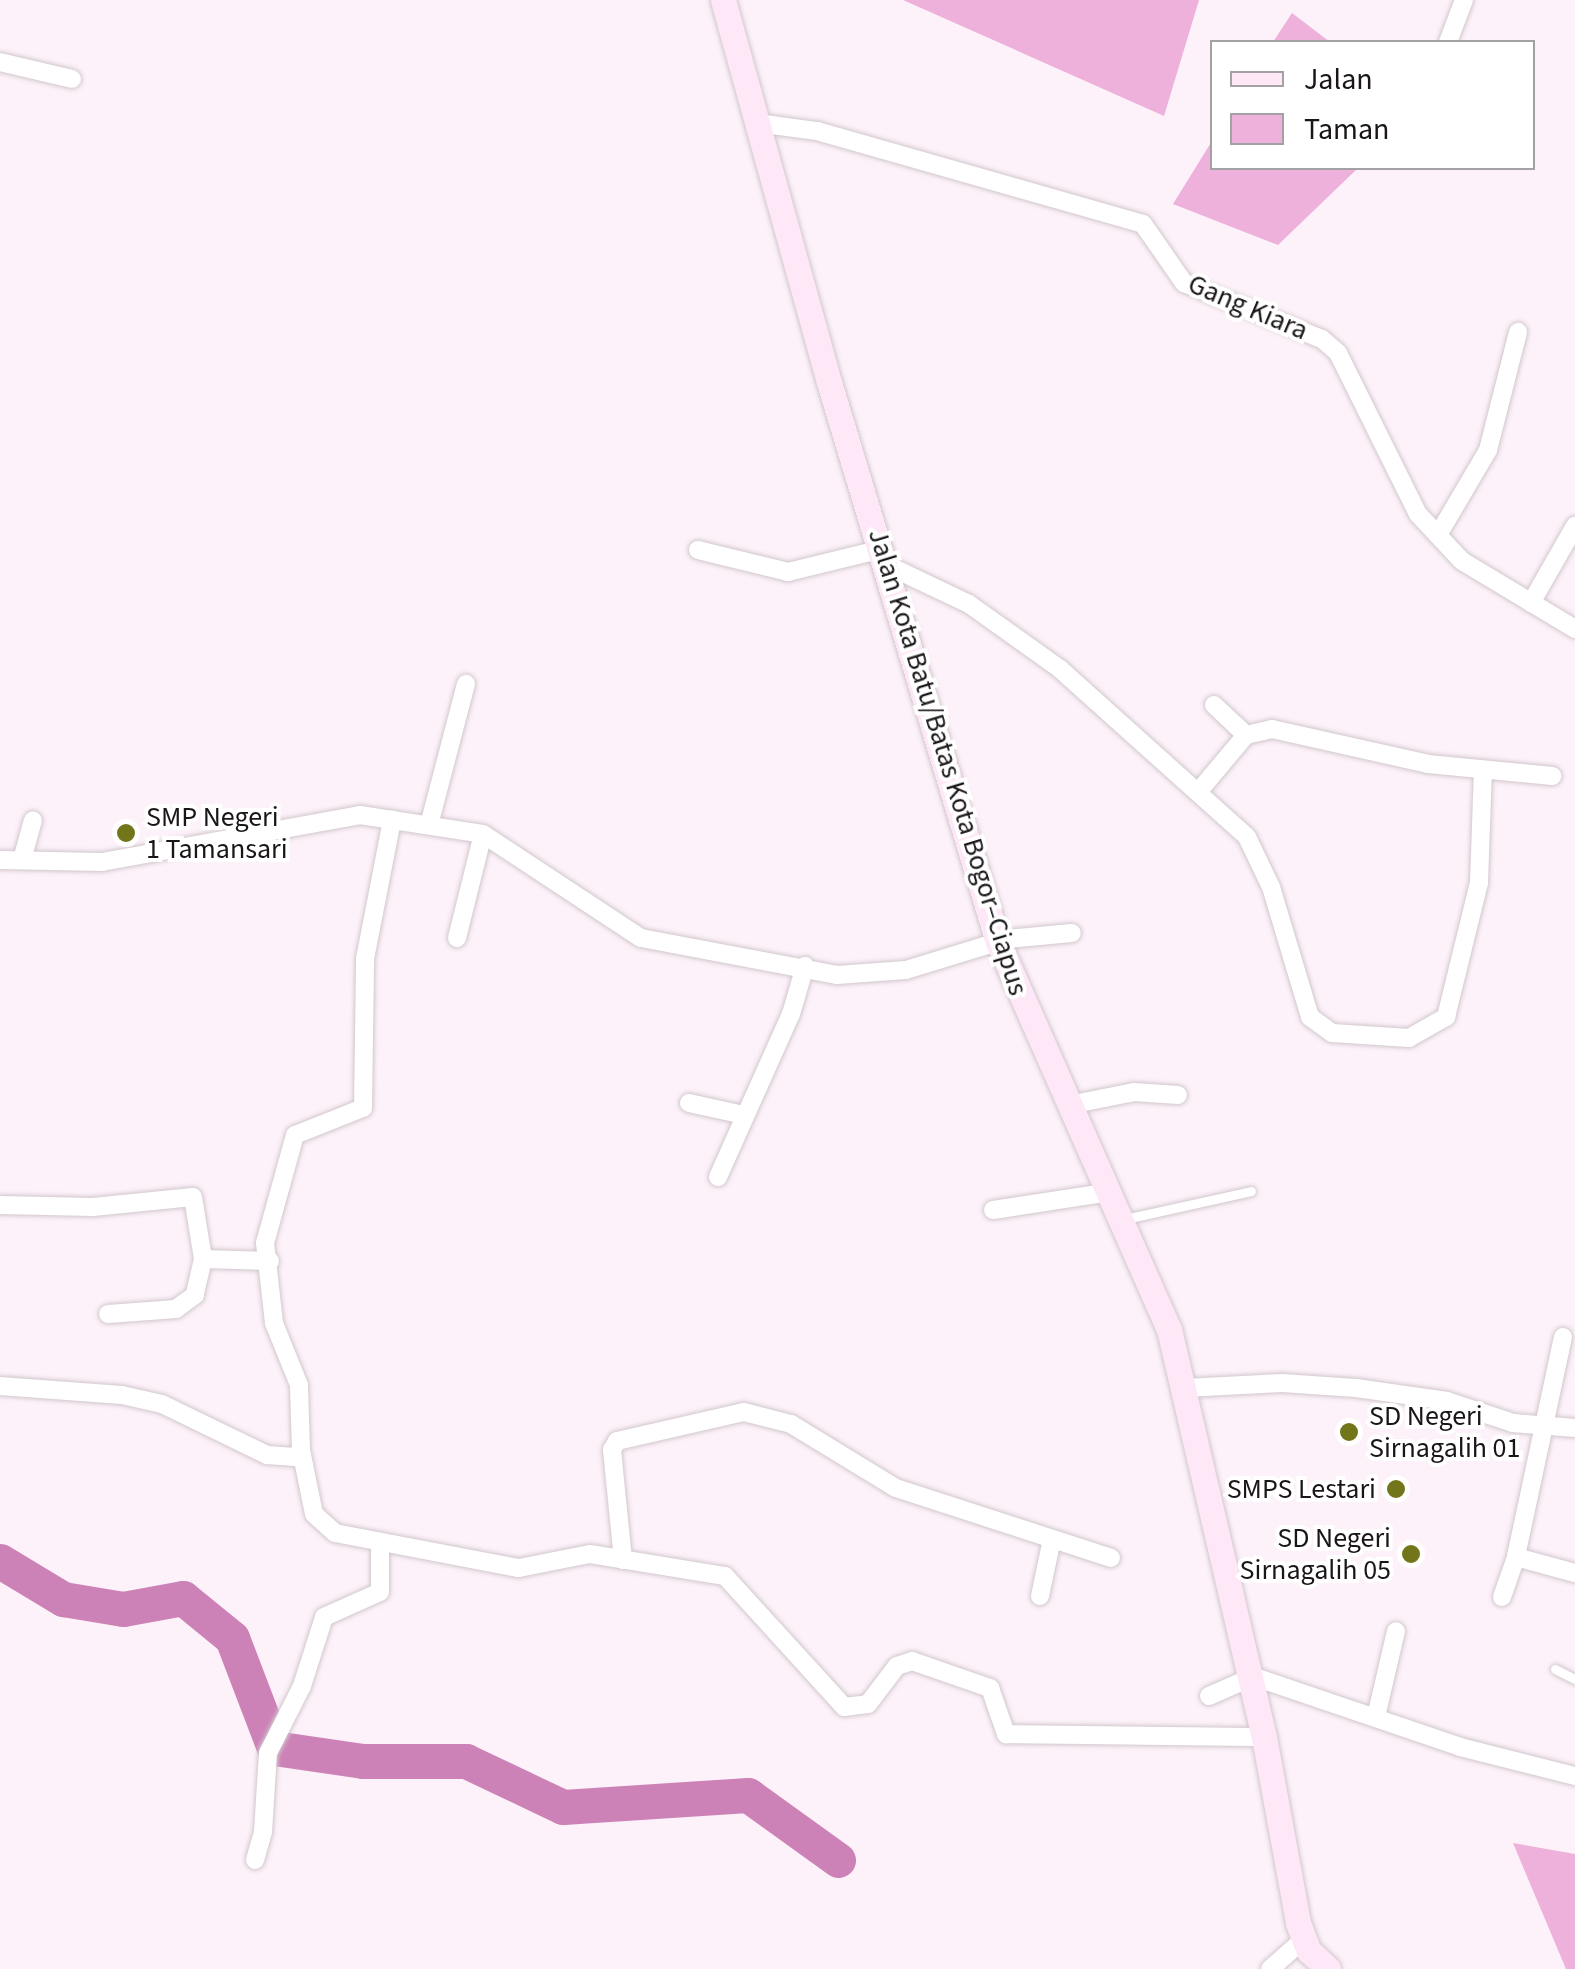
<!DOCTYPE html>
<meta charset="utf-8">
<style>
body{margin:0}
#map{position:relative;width:1575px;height:1969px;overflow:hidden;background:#fdf2f9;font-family:"Source Sans 3",sans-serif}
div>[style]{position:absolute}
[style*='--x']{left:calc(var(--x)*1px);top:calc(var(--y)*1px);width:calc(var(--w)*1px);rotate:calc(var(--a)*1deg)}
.green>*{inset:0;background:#eeb1db}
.river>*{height:35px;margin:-17.5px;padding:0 17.5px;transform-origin:17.5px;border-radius:17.5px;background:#cd82b7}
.roads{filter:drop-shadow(0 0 2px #d1c7cd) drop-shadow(0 0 2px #d1c7cd)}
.lane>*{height:9px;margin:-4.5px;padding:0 4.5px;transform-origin:4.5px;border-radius:4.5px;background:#fff}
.street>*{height:18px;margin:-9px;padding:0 9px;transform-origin:9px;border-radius:9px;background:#fff}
.secondary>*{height:25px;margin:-12.5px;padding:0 12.5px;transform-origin:12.5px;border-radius:12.5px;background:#fee8f7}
.dots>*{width:28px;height:28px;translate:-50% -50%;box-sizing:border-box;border:5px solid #fff;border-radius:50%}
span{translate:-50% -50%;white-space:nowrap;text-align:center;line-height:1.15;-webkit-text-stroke:8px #fff;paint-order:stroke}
.street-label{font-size:28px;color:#191518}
.poi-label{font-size:28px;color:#191518}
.left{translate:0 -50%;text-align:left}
.right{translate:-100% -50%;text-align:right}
.legend{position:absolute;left:1210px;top:40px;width:325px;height:130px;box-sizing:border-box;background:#fff;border:2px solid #a3a1a3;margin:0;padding:12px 18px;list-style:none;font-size:30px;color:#191518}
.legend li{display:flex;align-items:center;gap:20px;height:50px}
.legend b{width:50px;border:2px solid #a3a1a3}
</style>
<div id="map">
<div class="green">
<div style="clip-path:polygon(903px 0,1199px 0,1164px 116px)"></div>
<div style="clip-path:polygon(1292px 13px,1330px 42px,1273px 42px)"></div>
<div style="clip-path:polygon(1212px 141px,1212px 168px,1358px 168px,1278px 245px,1173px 204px)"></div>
<div style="clip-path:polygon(1513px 1843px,1575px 1854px,1575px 1969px,1566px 1969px)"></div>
</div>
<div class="river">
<div style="--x:0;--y:1561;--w:74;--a:31.1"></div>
<div style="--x:63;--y:1599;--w:61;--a:9.5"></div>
<div style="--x:123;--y:1609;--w:61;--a:-10.4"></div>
<div style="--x:183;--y:1598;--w:63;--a:39.2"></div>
<div style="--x:232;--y:1638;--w:118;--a:69.1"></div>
<div style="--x:274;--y:1748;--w:90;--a:8.3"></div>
<div style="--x:363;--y:1761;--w:103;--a:0"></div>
<div style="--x:466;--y:1761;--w:107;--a:25.4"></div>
<div style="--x:563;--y:1807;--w:185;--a:-3.7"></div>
<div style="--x:748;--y:1795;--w:111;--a:35.8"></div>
</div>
<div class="roads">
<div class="lane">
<div style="--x:1125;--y:1219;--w:129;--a:-12.5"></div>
<div style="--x:1555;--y:1669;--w:22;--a:27"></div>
</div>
<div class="street">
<div style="--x:1448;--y:42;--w:45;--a:-69.1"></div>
<div style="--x:0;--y:62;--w:74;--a:13.3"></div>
<div style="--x:757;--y:123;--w:61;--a:7.6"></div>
<div style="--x:817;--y:131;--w:339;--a:15.9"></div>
<div style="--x:1143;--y:224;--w:72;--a:55.2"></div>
<div style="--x:1184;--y:283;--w:149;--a:22.1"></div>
<div style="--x:1322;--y:339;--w:21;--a:41"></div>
<div style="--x:1338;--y:353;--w:180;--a:63.6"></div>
<div style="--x:1418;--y:514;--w:64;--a:46.9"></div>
<div style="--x:1462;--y:561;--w:132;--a:31"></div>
<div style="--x:1438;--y:535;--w:99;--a:-59.5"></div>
<div style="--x:1488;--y:450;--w:122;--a:-75.7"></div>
<div style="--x:698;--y:550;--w:93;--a:13.7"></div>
<div style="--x:788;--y:572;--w:97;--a:-13.7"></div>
<div style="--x:887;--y:565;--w:91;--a:25.4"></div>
<div style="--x:969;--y:604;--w:112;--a:35.5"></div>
<div style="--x:1060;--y:669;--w:251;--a:41.9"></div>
<div style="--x:1247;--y:837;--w:55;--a:64.4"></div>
<div style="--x:1271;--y:887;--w:136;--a:73.3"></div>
<div style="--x:1310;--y:1017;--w:27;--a:36"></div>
<div style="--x:1332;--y:1033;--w:77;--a:3.7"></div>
<div style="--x:1409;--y:1038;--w:43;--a:-29.6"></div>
<div style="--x:1446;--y:1017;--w:138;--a:-76.2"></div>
<div style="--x:1479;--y:883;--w:113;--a:-88"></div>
<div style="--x:1531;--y:603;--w:89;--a:-60.3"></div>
<div style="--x:1214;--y:705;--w:44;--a:43.2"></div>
<div style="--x:1199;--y:791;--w:73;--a:-50"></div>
<div style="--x:1246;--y:735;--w:27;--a:-13"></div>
<div style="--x:1272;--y:729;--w:160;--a:12.6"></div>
<div style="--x:1428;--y:764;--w:125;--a:5.5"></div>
<div style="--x:429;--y:825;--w:146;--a:-75.3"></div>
<div style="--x:0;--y:860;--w:102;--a:1.1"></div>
<div style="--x:102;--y:862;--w:262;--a:-10.3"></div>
<div style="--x:360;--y:815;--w:124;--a:8.8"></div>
<div style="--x:483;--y:834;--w:189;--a:33.4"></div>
<div style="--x:641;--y:938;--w:199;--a:10.7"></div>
<div style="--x:837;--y:975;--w:69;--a:-4.1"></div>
<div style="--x:906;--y:970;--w:106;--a:-17.1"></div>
<div style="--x:1007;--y:939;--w:65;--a:-5.3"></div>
<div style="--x:22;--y:860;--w:41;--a:-74.6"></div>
<div style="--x:457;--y:938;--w:107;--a:-76"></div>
<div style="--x:689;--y:1103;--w:56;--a:12.3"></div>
<div style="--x:1069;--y:1105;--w:66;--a:-11.3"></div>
<div style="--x:1134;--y:1092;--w:44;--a:3.9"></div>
<div style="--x:718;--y:1177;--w:179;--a:-65.9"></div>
<div style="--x:791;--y:1014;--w:50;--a:-73.7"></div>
<div style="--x:0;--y:1205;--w:93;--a:1.2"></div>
<div style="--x:93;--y:1207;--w:100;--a:-5.7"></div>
<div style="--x:193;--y:1197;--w:63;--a:80.8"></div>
<div style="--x:203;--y:1259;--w:37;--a:103"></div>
<div style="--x:195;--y:1295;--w:24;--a:144"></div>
<div style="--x:176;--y:1309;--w:68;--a:175.8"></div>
<div style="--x:993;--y:1210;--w:118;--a:-8.7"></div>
<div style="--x:203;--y:1259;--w:67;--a:1.7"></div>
<div style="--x:1563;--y:1337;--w:225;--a:102.1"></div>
<div style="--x:1516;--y:1557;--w:61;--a:15.2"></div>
<div style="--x:0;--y:1386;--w:122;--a:4.2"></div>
<div style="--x:122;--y:1395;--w:41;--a:12.7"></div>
<div style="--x:162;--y:1404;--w:117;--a:25.9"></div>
<div style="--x:267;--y:1455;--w:28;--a:4"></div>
<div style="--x:295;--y:1457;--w:9;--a:-49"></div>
<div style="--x:301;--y:1450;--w:65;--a:-91.8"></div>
<div style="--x:299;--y:1385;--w:67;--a:-112"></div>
<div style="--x:274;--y:1323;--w:81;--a:-96.4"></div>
<div style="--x:265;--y:1243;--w:112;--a:-74.5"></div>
<div style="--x:295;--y:1135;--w:73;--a:-21.7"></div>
<div style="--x:363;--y:1108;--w:149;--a:-89.2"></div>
<div style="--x:365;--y:959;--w:142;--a:-79"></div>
<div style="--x:1185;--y:1388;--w:97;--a:-3"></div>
<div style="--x:1282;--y:1383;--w:74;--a:3.9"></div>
<div style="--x:1356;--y:1388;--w:92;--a:8.1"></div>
<div style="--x:1447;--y:1401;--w:70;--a:18.4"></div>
<div style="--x:1513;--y:1423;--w:62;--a:4.6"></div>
<div style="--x:301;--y:1450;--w:65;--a:78.5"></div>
<div style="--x:314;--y:1514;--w:28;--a:42"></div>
<div style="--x:335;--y:1533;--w:187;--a:10.8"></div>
<div style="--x:519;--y:1568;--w:72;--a:-11.2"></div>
<div style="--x:590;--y:1554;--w:137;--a:9.3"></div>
<div style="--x:725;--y:1576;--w:177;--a:47.7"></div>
<div style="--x:844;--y:1707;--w:24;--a:-7"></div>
<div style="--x:868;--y:1704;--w:48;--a:-52.7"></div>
<div style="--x:897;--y:1666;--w:16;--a:-18"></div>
<div style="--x:912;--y:1661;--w:83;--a:19.1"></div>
<div style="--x:990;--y:1688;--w:49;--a:70.8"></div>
<div style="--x:1006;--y:1734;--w:258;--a:0.7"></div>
<div style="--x:623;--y:1560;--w:111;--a:-95.7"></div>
<div style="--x:612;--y:1450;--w:10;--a:-61"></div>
<div style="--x:617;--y:1441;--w:130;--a:-12.9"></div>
<div style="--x:744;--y:1412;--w:49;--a:14.3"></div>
<div style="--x:791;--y:1424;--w:123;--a:31.4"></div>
<div style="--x:896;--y:1488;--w:226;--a:18"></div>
<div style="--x:1040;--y:1596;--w:58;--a:-78.1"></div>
<div style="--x:1502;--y:1597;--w:42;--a:-70.7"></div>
<div style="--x:1246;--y:1674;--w:226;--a:18.8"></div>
<div style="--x:1460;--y:1747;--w:119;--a:14.2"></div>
<div style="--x:1209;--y:1696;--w:43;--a:-23.6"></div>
<div style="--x:1376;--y:1717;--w:88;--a:-76.9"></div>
<div style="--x:255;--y:1860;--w:29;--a:-74"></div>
<div style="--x:263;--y:1832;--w:79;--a:-86.4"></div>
<div style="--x:268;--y:1753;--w:75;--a:-63.1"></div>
<div style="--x:302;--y:1686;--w:72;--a:-72.3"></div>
<div style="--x:324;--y:1617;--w:61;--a:-24.1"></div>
<div style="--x:380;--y:1592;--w:50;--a:-90"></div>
<div style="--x:1270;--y:1969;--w:45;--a:-41.4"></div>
</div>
<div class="secondary">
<div style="--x:723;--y:0;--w:396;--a:74.5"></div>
<div style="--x:829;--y:382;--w:585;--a:73.21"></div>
<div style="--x:998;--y:942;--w:423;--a:66.2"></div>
<div style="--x:1169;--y:1329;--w:419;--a:76.9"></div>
<div style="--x:1264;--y:1737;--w:189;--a:79.6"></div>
<div style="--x:1298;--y:1923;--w:30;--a:69"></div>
<div style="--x:1309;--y:1951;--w:26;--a:43"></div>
</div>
</div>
<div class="dots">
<div style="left:126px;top:833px;background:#73751b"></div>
<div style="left:1349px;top:1432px;background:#73751b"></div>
<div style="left:1396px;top:1489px;background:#73751b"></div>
<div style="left:1411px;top:1554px;background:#73751b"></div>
</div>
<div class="street-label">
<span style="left:1248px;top:307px;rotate:23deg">Gang Kiara</span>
<span style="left:948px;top:762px;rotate:73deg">Jalan Kota Batu/Batas Kota Bogor–Ciapus</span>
</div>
<div class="poi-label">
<span class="left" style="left:146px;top:833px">SMP Negeri<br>1 Tamansari</span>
<span class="left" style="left:1369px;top:1432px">SD Negeri<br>Sirnagalih 01</span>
<span class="right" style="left:1376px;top:1489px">SMPS Lestari</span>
<span class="right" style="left:1391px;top:1554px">SD Negeri<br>Sirnagalih 05</span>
</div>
<ul class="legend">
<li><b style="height:12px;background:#fee8f7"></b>Jalan</li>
<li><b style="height:28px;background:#eeb1db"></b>Taman</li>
</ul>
</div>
